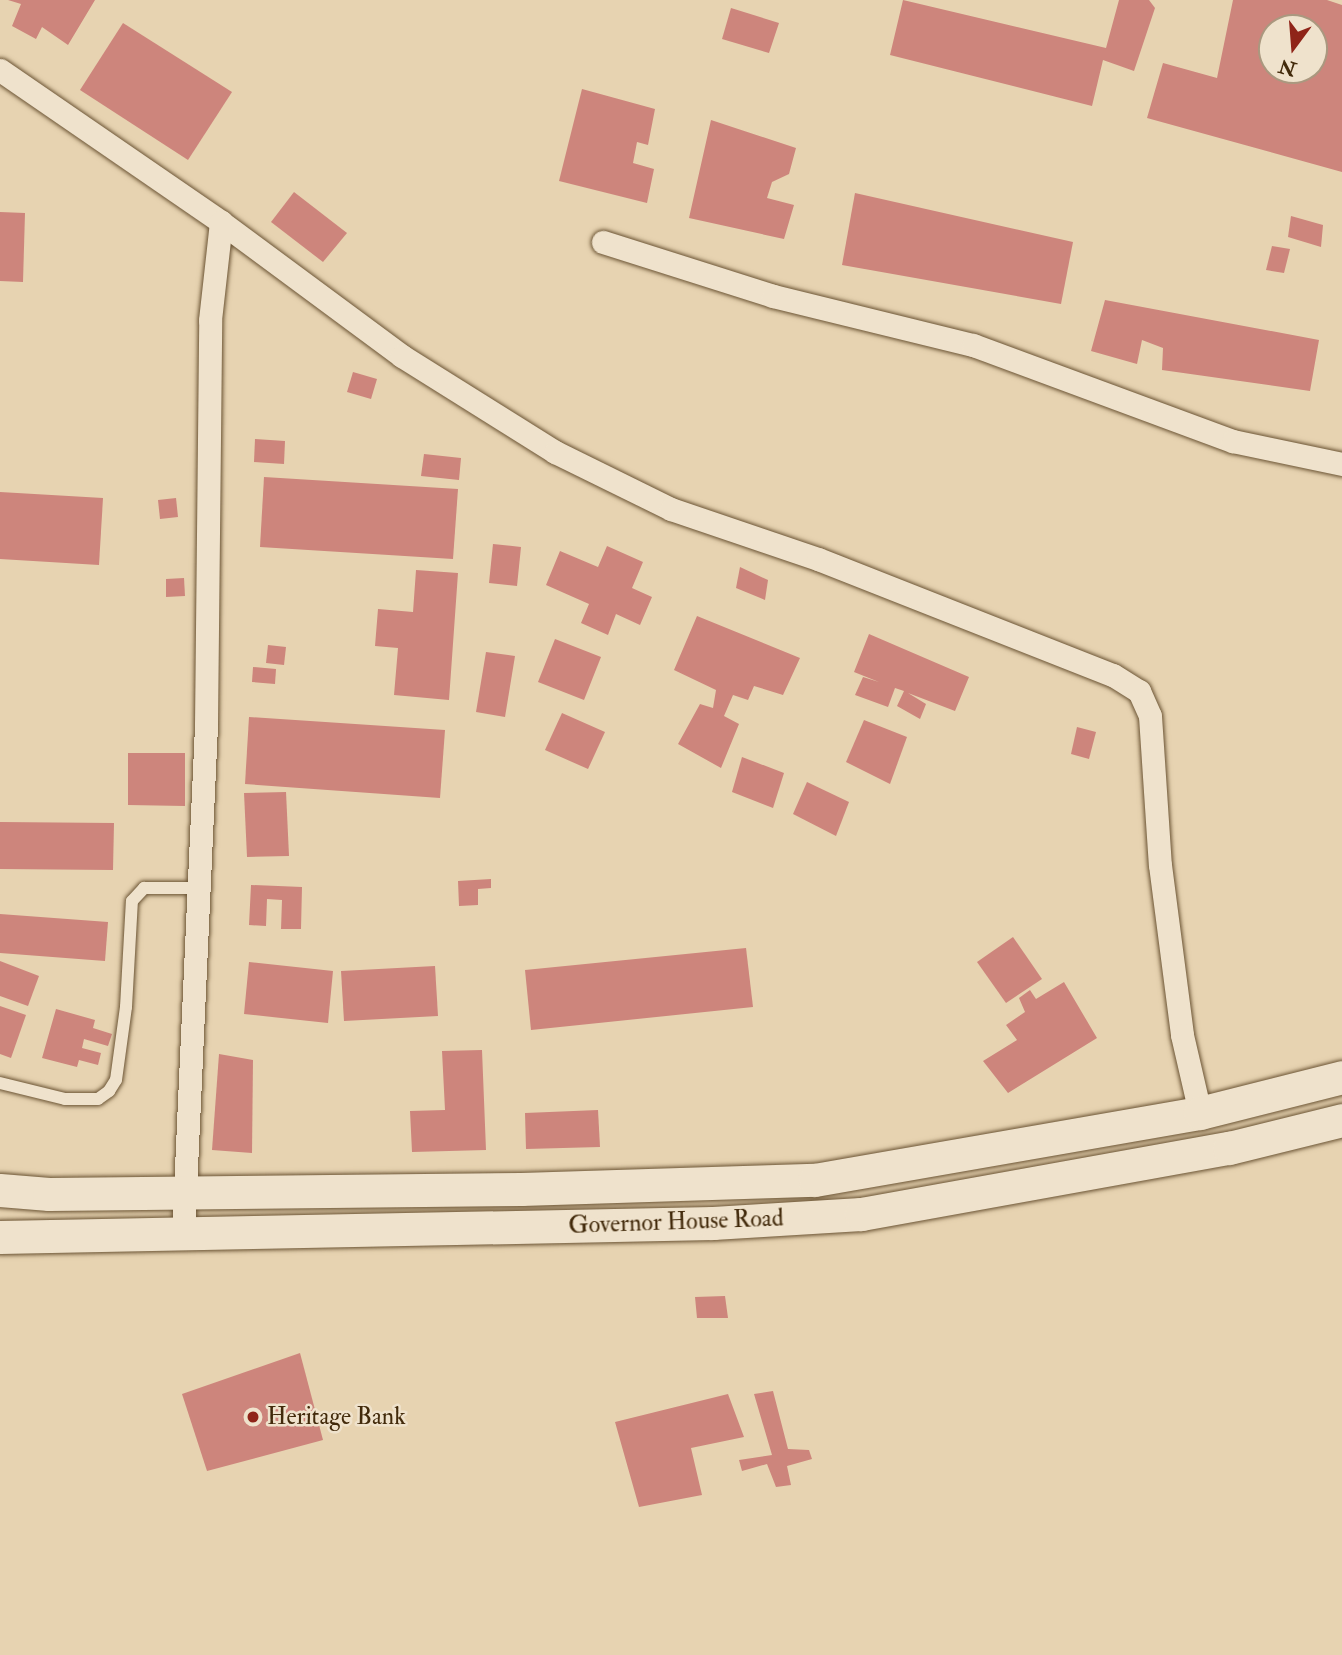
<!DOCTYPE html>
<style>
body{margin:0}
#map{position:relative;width:1342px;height:1655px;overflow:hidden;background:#e7d3b1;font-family:"IM FELL Double Pica",serif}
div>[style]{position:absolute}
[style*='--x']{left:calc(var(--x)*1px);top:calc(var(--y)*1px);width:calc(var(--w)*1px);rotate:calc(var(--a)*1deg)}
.building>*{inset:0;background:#cd857c}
.roads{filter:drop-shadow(0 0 2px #6b5434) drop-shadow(0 0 2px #6b5434)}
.lane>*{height:12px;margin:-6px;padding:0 6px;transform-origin:6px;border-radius:6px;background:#efe2cc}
.street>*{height:23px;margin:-11.5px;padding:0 11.5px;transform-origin:11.5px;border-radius:11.5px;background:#efe2cc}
.secondary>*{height:33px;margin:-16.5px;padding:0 16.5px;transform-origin:16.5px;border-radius:16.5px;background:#efe2cc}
.dots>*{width:19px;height:19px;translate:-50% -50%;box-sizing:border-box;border:4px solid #efe2cc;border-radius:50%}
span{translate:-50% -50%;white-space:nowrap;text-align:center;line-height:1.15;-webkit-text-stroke:5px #efe2cc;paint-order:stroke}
.street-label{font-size:24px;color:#422a0b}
.poi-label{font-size:24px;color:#422a0b}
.left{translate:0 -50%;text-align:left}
.north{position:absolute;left:1258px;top:14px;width:70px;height:70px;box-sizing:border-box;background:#efe2cc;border:2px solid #aa987f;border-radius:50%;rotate:196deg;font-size:19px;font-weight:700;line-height:28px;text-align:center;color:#422a0b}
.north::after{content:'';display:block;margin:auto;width:24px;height:32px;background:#8f2418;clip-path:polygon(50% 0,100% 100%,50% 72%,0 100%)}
</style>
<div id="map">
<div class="building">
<div style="clip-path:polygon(8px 0,95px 0,68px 45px,42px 27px,36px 39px,12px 26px,21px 4px)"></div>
<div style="clip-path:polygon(903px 0,1106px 48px,1119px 0,1149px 0,1155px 8px,1134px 71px,1103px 60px,1092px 106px,890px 55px)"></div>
<div style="clip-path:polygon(evenodd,1233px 0,1327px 0,1342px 5px,1342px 172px,1147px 118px,1163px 63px,1217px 78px,1233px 0,1272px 28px,1314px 28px,1314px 70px,1272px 70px,1272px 28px)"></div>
<div style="clip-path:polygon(731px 8px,779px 23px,769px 53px,722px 39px)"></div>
<div style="clip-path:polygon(123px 23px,232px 92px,188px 160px,80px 90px)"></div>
<div style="clip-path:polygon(582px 89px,655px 109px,648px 145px,637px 142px,633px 163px,654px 169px,647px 203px,559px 181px)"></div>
<div style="clip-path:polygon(711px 120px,796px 148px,789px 174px,772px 182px,767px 198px,794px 205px,784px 239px,689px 218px)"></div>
<div style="clip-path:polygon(294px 192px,347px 233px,323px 262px,271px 222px)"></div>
<div style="clip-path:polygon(855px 193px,1073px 242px,1061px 304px,842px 265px)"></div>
<div style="clip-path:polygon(0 212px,25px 213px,23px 282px,0 281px)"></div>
<div style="clip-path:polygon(1291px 216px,1323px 225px,1321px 247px,1288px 237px)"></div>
<div style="clip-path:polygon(1272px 246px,1290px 249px,1284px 273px,1266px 270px)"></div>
<div style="clip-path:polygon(1105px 300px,1319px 340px,1310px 391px,1162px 370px,1163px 348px,1142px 340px,1137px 364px,1091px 351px)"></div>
<div style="clip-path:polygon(353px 372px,377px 379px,371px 399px,347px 392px)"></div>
<div style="clip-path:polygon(255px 439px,285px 441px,284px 464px,254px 462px)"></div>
<div style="clip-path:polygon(424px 454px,461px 458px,459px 480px,421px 476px)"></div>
<div style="clip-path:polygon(264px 477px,458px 489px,453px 559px,260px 547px)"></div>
<div style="clip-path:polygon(0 492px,103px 498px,99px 565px,0 559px)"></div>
<div style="clip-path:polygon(176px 498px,178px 517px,160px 519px,158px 500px)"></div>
<div style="clip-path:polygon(493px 544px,521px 547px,517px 586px,489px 583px)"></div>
<div style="clip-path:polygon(607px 546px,643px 562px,632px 588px,652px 597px,640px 625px,616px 614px,608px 635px,581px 623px,589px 604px,546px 585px,560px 551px,598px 567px)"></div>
<div style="clip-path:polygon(740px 567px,768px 580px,765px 600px,736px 588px)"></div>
<div style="clip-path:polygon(416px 570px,458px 573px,449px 700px,394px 695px,398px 648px,375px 646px,378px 609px,413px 612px)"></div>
<div style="clip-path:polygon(184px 578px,185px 596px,166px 597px,166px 579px)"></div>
<div style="clip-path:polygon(697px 616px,800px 658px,783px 695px,754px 686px,748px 700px,733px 695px,724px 716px,739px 724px,721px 768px,678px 744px,700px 704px,713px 708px,716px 690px,674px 670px)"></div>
<div style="clip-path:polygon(869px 634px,969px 677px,955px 711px,908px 693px,926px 704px,920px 719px,897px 706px,904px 691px,895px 688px,888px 707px,855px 695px,863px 677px,879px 682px,854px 672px)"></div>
<div style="clip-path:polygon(555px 639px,601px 657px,584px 700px,538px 682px)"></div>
<div style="clip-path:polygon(268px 645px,286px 647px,284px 665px,266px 663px)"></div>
<div style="clip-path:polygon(486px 652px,515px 656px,505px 717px,476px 712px)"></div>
<div style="clip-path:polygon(253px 667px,276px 669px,275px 684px,252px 682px)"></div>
<div style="clip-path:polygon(562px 713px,605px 732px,588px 769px,545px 750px)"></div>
<div style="clip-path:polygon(249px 717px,445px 730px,440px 798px,245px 784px)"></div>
<div style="clip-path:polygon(864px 720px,907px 737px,890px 784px,846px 762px)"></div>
<div style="clip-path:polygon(1077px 727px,1096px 732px,1089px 759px,1071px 754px)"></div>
<div style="clip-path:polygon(128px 753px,185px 753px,185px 806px,128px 805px)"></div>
<div style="clip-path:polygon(742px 757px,784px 773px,773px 808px,732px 792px)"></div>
<div style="clip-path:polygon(807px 782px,849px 802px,836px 836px,793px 814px)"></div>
<div style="clip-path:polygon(286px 792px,289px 856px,247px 857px,244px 793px)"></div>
<div style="clip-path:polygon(0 822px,114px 823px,113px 870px,0 869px)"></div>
<div style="clip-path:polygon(491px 879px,491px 888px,478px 889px,478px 905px,459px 906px,458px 881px)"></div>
<div style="clip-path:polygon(251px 885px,302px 887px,301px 929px,281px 929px,282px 900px,267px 899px,266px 926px,249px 925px)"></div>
<div style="clip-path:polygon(0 914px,108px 922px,105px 961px,0 953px)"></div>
<div style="clip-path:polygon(1013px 937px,1042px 979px,1006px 1003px,977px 962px)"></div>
<div style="clip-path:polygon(746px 948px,753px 1007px,531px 1030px,525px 970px)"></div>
<div style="clip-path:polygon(0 961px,39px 976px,28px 1006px,0 996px)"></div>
<div style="clip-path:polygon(249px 962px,333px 971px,328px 1023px,244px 1014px)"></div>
<div style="clip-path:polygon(435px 966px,438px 1016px,344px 1021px,341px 971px)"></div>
<div style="clip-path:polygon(1064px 982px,1097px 1038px,1008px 1093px,983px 1061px,1017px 1040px,1006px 1025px,1025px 1012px,1019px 998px,1030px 990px,1036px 999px)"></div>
<div style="clip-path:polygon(0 1006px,26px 1015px,11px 1058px,0 1054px)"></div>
<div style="clip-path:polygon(56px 1009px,95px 1020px,93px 1028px,112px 1034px,108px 1046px,84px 1039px,82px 1048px,101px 1053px,98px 1065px,79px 1060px,77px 1067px,42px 1058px)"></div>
<div style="clip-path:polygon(482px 1050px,486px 1150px,412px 1152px,410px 1111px,445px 1110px,442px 1051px)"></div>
<div style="clip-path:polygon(219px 1054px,253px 1060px,252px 1153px,212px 1150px)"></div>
<div style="clip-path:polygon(598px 1110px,600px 1147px,526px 1149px,525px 1113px)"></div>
<div style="clip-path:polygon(725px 1296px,728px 1318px,697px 1318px,695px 1297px)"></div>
<div style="clip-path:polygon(300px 1353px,323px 1440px,207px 1471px,182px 1394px)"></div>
<div style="clip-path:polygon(773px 1391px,788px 1449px,809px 1450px,812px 1459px,787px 1466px,791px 1485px,776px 1487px,767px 1464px,742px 1471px,739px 1460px,772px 1455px,754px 1394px)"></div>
<div style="clip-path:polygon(728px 1394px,744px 1437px,691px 1448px,702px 1495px,639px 1507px,615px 1422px)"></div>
</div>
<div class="roads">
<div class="lane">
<div style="--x:0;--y:1083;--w:67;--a:13.8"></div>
<div style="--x:65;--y:1099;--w:33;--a:0"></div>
<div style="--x:98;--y:1099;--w:14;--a:-36"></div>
<div style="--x:109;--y:1091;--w:13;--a:-58"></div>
<div style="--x:116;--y:1080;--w:74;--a:-82.2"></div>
<div style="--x:126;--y:1007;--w:106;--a:-86.8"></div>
<div style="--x:132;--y:901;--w:18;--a:-47"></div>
<div style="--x:144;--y:888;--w:54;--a:0"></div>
</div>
<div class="street">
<div style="--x:0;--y:70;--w:268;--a:34.5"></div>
<div style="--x:221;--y:222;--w:225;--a:36.5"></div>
<div style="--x:402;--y:356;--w:181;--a:32.1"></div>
<div style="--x:555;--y:452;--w:129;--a:26.2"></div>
<div style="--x:671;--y:509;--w:155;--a:18.8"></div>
<div style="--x:818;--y:559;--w:317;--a:21.5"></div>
<div style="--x:1113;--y:675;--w:31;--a:32"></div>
<div style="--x:1139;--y:691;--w:27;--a:66"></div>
<div style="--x:1150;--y:716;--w:149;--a:86.2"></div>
<div style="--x:1160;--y:865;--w:171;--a:82.6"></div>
<div style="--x:1182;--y:1035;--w:80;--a:77"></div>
<div style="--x:603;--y:242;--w:178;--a:17.6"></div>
<div style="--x:773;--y:296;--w:206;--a:13.8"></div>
<div style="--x:973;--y:345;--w:277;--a:20.3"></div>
<div style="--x:1233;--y:441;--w:111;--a:11.9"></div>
<div style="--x:183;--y:1234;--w:510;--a:-87.41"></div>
<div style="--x:206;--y:725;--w:405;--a:-89.4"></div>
<div style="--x:210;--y:320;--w:99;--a:-83.6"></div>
</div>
<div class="secondary">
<div style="--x:0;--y:1190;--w:49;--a:4.7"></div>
<div style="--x:49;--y:1194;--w:472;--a:-0.6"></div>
<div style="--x:521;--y:1189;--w:294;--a:-1.8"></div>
<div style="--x:815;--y:1180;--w:391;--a:-9.9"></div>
<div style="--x:1200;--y:1113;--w:146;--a:-14.2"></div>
<div style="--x:0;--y:1237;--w:713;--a:-1.12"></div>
<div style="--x:713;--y:1223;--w:148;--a:-3.5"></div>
<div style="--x:861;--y:1214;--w:374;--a:-10.2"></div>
<div style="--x:1229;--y:1148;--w:116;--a:-13.9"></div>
</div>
</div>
<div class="dots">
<div style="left:253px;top:1417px;background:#8f2418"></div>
</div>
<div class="street-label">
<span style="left:676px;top:1222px;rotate:-2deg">Governor House Road</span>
</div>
<div class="poi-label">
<span class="left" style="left:267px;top:1417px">Heritage Bank</span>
</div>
<div class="north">N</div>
</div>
